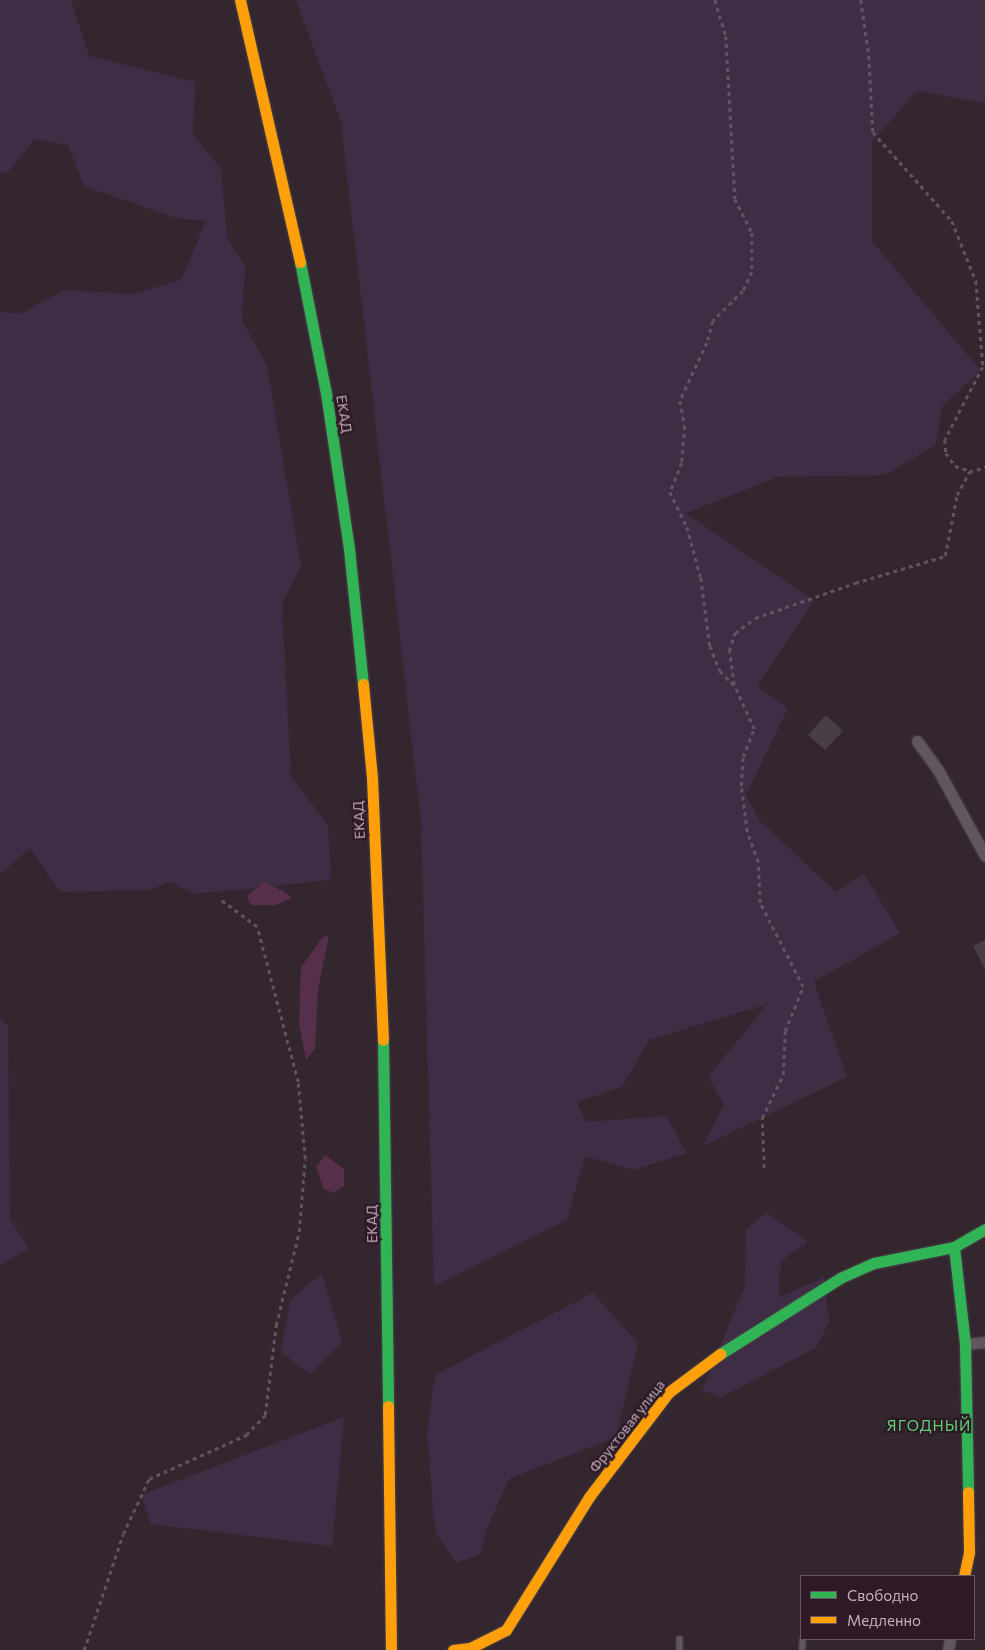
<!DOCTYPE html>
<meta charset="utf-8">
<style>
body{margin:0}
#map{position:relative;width:985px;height:1650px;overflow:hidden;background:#33262f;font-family:Commissioner,sans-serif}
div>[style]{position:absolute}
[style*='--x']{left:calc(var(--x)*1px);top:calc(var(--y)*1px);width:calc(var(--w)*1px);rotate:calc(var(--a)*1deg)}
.green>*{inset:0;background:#3d2e46}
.water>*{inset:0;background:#56304a}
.building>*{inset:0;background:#493e45}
.path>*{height:2.5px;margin-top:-1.25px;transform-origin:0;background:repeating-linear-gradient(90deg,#60555c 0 4px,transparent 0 8px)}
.roads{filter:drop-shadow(0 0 1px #4c4248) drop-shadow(0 0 1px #4c4248)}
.lane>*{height:5.5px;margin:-2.75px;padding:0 2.75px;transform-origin:2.75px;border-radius:2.75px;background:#61565d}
.street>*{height:11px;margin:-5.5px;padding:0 5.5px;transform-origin:5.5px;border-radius:5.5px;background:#61565d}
.fast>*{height:11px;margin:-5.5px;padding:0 5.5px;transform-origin:5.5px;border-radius:5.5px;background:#30b455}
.slow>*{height:11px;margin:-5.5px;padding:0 5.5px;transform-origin:5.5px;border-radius:5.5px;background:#ff9f0a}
span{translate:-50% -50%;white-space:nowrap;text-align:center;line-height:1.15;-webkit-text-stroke:4.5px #2d1a26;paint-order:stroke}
.street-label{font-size:14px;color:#c5afbc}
.neighbourhood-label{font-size:15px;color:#5dd174;letter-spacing:1px}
.legend{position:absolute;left:800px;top:1575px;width:175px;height:65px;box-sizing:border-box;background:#2d1a26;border:1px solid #6a5662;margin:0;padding:6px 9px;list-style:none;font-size:15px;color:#c5afbc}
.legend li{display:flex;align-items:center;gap:10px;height:25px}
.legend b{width:25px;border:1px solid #6a5662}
</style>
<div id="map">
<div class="green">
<div style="clip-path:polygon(0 0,71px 0,89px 56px,195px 82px,193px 134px,221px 169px,227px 238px,245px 266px,242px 321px,267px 365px,301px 566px,282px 604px,291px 777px,328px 825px,331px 880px,194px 894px,171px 882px,148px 890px,60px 892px,30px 848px,0 874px,0 312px,20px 314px,64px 290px,133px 294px,181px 280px,206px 221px,176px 218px,84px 186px,68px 145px,35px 139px,8px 172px,0 173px)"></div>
<div style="clip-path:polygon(296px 0,985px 0,985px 103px,917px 91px,872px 142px,872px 241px,981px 371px,943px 405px,935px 445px,885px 475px,778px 477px,686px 513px,814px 601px,757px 686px,788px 708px,746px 795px,760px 821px,836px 892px,864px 874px,900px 933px,814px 982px,847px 1077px,703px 1146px,724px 1104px,708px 1077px,767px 1004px,649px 1040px,622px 1087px,577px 1102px,586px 1122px,666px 1116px,687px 1153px,633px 1170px,585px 1156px,567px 1220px,434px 1286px,421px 821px,341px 122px)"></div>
<div style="clip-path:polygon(0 1017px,8px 1026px,10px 1219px,29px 1249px,0 1265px)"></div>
<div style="clip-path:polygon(766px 1212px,808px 1242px,781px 1261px,778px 1298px,824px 1277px,829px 1322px,816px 1348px,721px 1397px,702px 1390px,745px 1286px,746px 1230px)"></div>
<div style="clip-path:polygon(322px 1273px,342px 1342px,310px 1374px,281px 1352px,290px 1300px)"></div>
<div style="clip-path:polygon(593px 1293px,638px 1343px,616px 1437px,509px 1479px,486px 1531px,481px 1554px,456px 1563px,435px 1532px,427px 1432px,435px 1375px)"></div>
<div style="clip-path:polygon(344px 1417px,332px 1546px,151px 1524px,141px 1495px)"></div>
</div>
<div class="water">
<div style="clip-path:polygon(264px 882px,283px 891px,292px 898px,276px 905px,251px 905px,247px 896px)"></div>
<div style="clip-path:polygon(329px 935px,318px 990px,315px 1049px,306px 1060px,299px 1023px,301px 967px,322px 938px)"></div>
<div style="clip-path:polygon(325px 1155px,344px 1169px,344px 1186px,334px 1193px,324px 1189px,316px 1167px)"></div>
</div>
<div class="building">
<div style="clip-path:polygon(826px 715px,843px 731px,825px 750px,808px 735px)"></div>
<div style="clip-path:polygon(985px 940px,985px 969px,973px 946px)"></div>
</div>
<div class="path">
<div style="--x:715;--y:0;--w:38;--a:73"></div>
<div style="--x:726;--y:36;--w:163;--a:86.8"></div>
<div style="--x:735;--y:199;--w:38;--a:63"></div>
<div style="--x:752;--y:233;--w:39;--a:90"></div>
<div style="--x:752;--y:272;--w:21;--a:115"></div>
<div style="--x:743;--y:291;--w:42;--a:135"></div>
<div style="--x:713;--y:321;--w:23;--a:105"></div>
<div style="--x:707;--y:343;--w:64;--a:115"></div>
<div style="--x:680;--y:401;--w:25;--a:79"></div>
<div style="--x:685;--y:426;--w:37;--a:95"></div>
<div style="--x:682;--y:463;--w:31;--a:112"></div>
<div style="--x:670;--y:492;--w:39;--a:64"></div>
<div style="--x:687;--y:527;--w:53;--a:74.6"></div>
<div style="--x:701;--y:578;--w:69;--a:82.5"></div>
<div style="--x:710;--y:646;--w:27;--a:68"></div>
<div style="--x:720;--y:671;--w:20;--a:45"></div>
<div style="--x:861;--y:0;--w:57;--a:81.9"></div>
<div style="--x:869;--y:56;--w:76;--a:87"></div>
<div style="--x:873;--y:132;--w:119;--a:48.4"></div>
<div style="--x:952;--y:221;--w:65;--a:68.2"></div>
<div style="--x:976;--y:281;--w:86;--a:85.3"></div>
<div style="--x:983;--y:367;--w:82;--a:117.5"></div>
<div style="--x:945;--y:440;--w:13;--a:86"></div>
<div style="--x:946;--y:453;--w:16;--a:55"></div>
<div style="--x:955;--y:466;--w:16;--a:18"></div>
<div style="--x:764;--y:1168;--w:50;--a:-92.3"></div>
<div style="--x:762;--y:1118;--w:48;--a:-64"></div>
<div style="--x:783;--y:1075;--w:44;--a:-87.4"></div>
<div style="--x:785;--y:1031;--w:48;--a:-67.8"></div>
<div style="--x:803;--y:987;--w:94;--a:-117.1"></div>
<div style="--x:760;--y:903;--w:41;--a:-92.8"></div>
<div style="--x:758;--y:862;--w:32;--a:-110"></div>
<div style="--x:747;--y:832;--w:46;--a:-97.4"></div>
<div style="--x:741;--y:786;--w:29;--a:-86"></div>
<div style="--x:743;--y:757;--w:30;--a:-69"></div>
<div style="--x:754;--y:729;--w:48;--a:-114.4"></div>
<div style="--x:734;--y:685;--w:34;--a:-98"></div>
<div style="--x:729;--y:651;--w:19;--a:-72"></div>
<div style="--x:735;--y:633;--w:25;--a:-37"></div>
<div style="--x:755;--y:618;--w:106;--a:-19.3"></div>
<div style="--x:855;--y:583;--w:94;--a:-16.7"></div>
<div style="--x:945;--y:556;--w:62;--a:-78.9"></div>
<div style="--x:957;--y:495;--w:26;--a:-62"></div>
<div style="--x:969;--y:472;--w:17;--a:-17"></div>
<div style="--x:84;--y:1650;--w:122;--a:-71.4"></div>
<div style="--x:123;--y:1534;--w:61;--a:-64.7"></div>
<div style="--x:149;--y:1479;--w:107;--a:-24.4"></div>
<div style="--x:246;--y:1435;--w:28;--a:-46"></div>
<div style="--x:265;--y:1415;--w:91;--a:-83"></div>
<div style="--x:276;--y:1325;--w:96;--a:-76.1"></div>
<div style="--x:299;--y:1232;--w:73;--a:-85.3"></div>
<div style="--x:305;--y:1159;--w:77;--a:-95.2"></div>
<div style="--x:298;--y:1082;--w:160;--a:-104.8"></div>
<div style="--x:257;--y:927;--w:44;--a:-143.4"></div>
</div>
<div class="roads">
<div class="lane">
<div style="--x:680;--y:1639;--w:11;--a:90"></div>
<div style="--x:802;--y:1650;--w:11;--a:-85"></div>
</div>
<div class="street">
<div style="--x:917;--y:741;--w:36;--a:54"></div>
<div style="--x:938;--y:770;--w:98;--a:61.3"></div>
<div style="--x:965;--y:1344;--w:20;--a:-6"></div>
<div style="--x:948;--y:1650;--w:11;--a:-80"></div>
</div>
<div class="fast">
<div style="--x:300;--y:262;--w:134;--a:78.8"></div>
<div style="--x:326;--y:393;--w:158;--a:81.6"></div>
<div style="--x:349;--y:549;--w:136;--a:84.1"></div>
<div style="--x:383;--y:1040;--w:366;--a:89.2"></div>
<div style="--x:954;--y:1247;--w:98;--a:83.5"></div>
<div style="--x:965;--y:1344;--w:148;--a:88.8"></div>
<div style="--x:720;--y:1354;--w:142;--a:-32.3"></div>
<div style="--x:840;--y:1278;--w:37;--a:-24"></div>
<div style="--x:874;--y:1263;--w:82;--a:-11.3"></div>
<div style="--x:954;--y:1247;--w:36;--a:-30"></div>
</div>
<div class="slow">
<div style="--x:240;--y:0;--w:269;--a:77.1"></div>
<div style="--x:363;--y:684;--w:94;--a:84.5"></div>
<div style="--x:372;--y:778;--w:262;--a:87.6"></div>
<div style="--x:388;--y:1406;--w:244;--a:89.3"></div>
<div style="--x:964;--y:1576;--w:25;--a:-78"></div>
<div style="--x:969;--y:1552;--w:60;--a:-91"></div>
<div style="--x:453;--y:1650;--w:17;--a:-7"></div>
<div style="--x:470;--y:1648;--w:40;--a:-26.6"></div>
<div style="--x:506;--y:1630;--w:157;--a:-58"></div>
<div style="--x:589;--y:1497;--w:132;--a:-52.7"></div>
<div style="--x:669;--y:1392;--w:64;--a:-36.7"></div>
</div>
</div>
<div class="street-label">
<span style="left:344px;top:414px;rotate:81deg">ЕКАД</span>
<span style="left:359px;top:820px;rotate:-93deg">ЕКАД</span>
<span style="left:372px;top:1224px;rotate:-91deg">ЕКАД</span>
<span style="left:627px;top:1426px;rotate:-52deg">Фруктовая улица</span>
</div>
<div class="neighbourhood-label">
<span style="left:929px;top:1426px">ЯГОДНЫЙ</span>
</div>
<ul class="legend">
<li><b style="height:6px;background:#30b455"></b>Свободно</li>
<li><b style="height:6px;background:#ff9f0a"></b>Медленно</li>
</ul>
</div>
